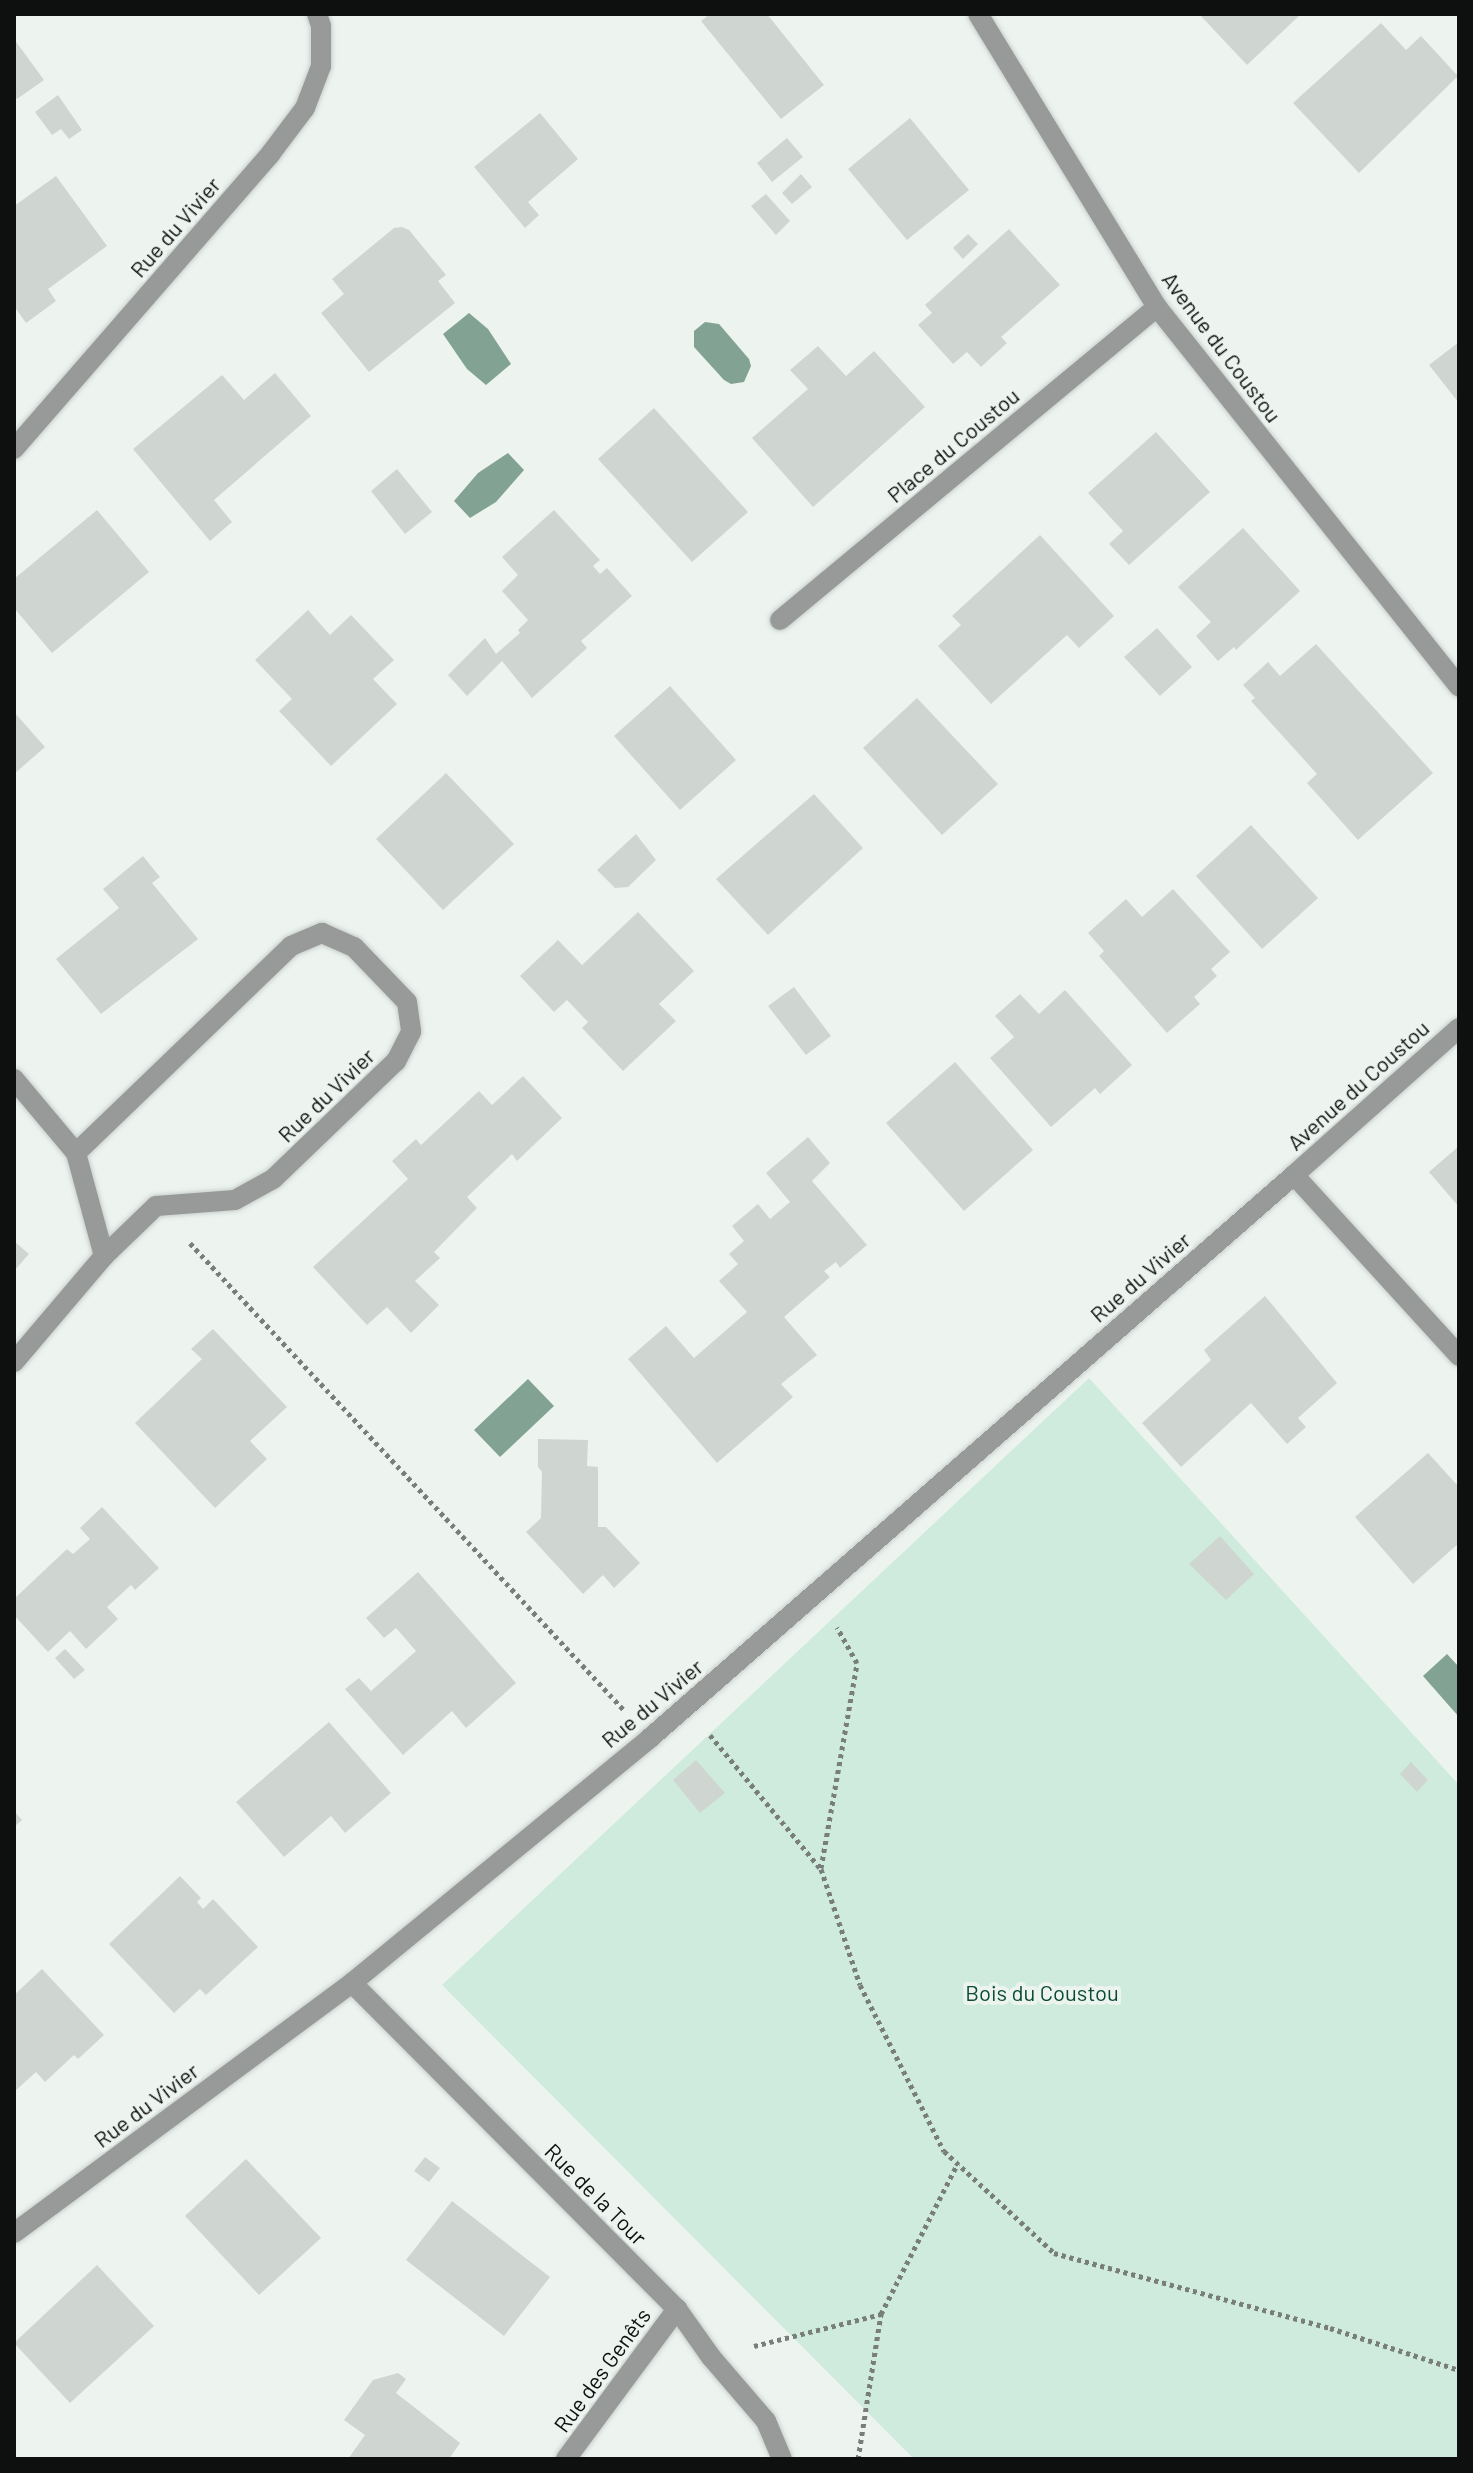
<!DOCTYPE html>
<meta charset="utf-8">
<style>
body{margin:0}
#map{position:relative;width:1473px;height:2473px;overflow:hidden;background:#edf4f0;font-family:Barlow,sans-serif}
div>[style]{position:absolute}
[style*='--x']{left:calc(var(--x)*1px);top:calc(var(--y)*1px);width:calc(var(--w)*1px);rotate:calc(var(--a)*1deg)}
.green>*{inset:0;background:#cfebdd}
.water>*{inset:0;background:#82a293}
.building>*{inset:0;background:#cfd6d2}
.path>*{height:5px;margin-top:-2.5px;transform-origin:0;background:repeating-linear-gradient(90deg,#797d7b 0 4px,transparent 0 8px)}
.roads{filter:drop-shadow(0 0 2px #c9d0cc) drop-shadow(0 0 2px #c9d0cc)}
.minor>*{height:20px;margin:-10px;padding:0 10px;transform-origin:10px;border-radius:10px;background:#979a98}
span{translate:-50% -50%;white-space:nowrap;text-align:center;line-height:1.15;-webkit-text-stroke:8px #edf4f0;paint-order:stroke}
.street-label{font-size:22px;color:#0e100f}
.park-label{font-size:22px;color:#0c4c36}
.frame{position:absolute;inset:0;border:16px solid #0e100f;pointer-events:none}
</style>
<div id="map">
<div class="green">
<div style="clip-path:polygon(1089px 1378px,1459px 1785px,1459px 2459px,914px 2459px,442px 1985px)"></div>
</div>
<div class="water">
<div style="clip-path:polygon(469px 313px,488px 329px,511px 364px,486px 385px,467px 369px,443px 334px)"></div>
<div style="clip-path:polygon(705px 322px,719px 324px,749px 359px,751px 366px,744px 382px,731px 384px,724px 380px,694px 347px,694px 331px)"></div>
<div style="clip-path:polygon(508px 453px,524px 470px,496px 502px,470px 518px,454px 501px,478px 473px)"></div>
<div style="clip-path:polygon(528px 1379px,554px 1406px,500px 1457px,474px 1430px)"></div>
<div style="clip-path:polygon(1447px 1654px,1459px 1667px,1459px 1717px,1423px 1676px)"></div>
</div>
<div class="building">
<div style="clip-path:polygon(710px 14px,767px 14px,824px 85px,781px 119px,701px 21px)"></div>
<div style="clip-path:polygon(1199px 14px,1301px 14px,1247px 65px)"></div>
<div style="clip-path:polygon(1381px 23px,1406px 50px,1421px 36px,1458px 76px,1359px 173px,1293px 103px)"></div>
<div style="clip-path:polygon(14px 39px,44px 80px,17px 99px,14px 96px)"></div>
<div style="clip-path:polygon(58px 95px,82px 130px,69px 139px,61px 129px,52px 135px,35px 112px)"></div>
<div style="clip-path:polygon(540px 113px,578px 159px,528px 202px,539px 215px,525px 228px,474px 167px)"></div>
<div style="clip-path:polygon(910px 118px,969px 190px,907px 240px,848px 169px)"></div>
<div style="clip-path:polygon(787px 138px,803px 157px,772px 182px,757px 163px)"></div>
<div style="clip-path:polygon(801px 174px,812px 187px,792px 204px,782px 193px)"></div>
<div style="clip-path:polygon(56px 176px,107px 246px,48px 289px,56px 301px,26px 323px,14px 306px,14px 206px)"></div>
<div style="clip-path:polygon(766px 194px,790px 221px,776px 235px,751px 206px)"></div>
<div style="clip-path:polygon(402px 227px,409px 230px,446px 275px,438px 281px,455px 303px,369px 372px,321px 313px,344px 294px,332px 279px,394px 228px)"></div>
<div style="clip-path:polygon(1009px 229px,1060px 285px,1001px 337px,1007px 343px,981px 367px,967px 352px,953px 364px,918px 325px,932px 313px,925px 305px)"></div>
<div style="clip-path:polygon(968px 234px,978px 244px,963px 259px,953px 248px)"></div>
<div style="clip-path:polygon(1459px 342px,1459px 403px,1429px 365px)"></div>
<div style="clip-path:polygon(818px 346px,846px 376px,874px 351px,925px 407px,813px 507px,752px 438px,808px 389px,790px 370px)"></div>
<div style="clip-path:polygon(275px 373px,311px 416px,214px 500px,232px 522px,210px 541px,133px 449px,222px 375px,244px 400px)"></div>
<div style="clip-path:polygon(654px 408px,748px 512px,692px 562px,598px 459px)"></div>
<div style="clip-path:polygon(1156px 432px,1210px 492px,1129px 565px,1109px 544px,1123px 531px,1088px 493px)"></div>
<div style="clip-path:polygon(397px 469px,432px 512px,405px 534px,371px 491px)"></div>
<div style="clip-path:polygon(97px 510px,149px 572px,52px 653px,14px 608px,14px 579px)"></div>
<div style="clip-path:polygon(554px 510px,600px 560px,593px 566px,600px 574px,607px 568px,632px 596px,581px 641px,587px 648px,532px 698px,502px 661px,467px 696px,448px 675px,485px 638px,496px 654px,520px 633px,518px 630px,528px 620px,502px 591px,518px 575px,502px 557px)"></div>
<div style="clip-path:polygon(1243px 528px,1300px 591px,1236px 650px,1234px 647px,1218px 661px,1196px 636px,1211px 622px,1178px 587px)"></div>
<div style="clip-path:polygon(1040px 535px,1114px 616px,1079px 648px,1067px 635px,991px 704px,938px 646px,961px 625px,952px 616px)"></div>
<div style="clip-path:polygon(308px 610px,330px 635px,351px 615px,394px 660px,373px 679px,397px 704px,331px 766px,279px 711px,292px 699px,255px 660px)"></div>
<div style="clip-path:polygon(1157px 628px,1192px 667px,1160px 696px,1124px 657px)"></div>
<div style="clip-path:polygon(1316px 644px,1433px 773px,1358px 840px,1307px 783px,1317px 774px,1251px 701px,1255px 698px,1243px 685px,1268px 662px,1280px 676px)"></div>
<div style="clip-path:polygon(670px 686px,736px 760px,680px 810px,614px 736px)"></div>
<div style="clip-path:polygon(917px 698px,998px 784px,942px 835px,863px 748px)"></div>
<div style="clip-path:polygon(14px 712px,45px 747px,14px 774px)"></div>
<div style="clip-path:polygon(446px 773px,514px 844px,443px 910px,376px 839px)"></div>
<div style="clip-path:polygon(814px 794px,863px 848px,768px 935px,716px 879px)"></div>
<div style="clip-path:polygon(1251px 825px,1318px 898px,1262px 949px,1196px 876px)"></div>
<div style="clip-path:polygon(636px 834px,656px 860px,628px 887px,615px 888px,597px 870px)"></div>
<div style="clip-path:polygon(143px 856px,160px 877px,152px 883px,198px 939px,101px 1014px,56px 959px,119px 908px,103px 889px)"></div>
<div style="clip-path:polygon(1173px 889px,1230px 952px,1211px 969px,1217px 976px,1194px 997px,1200px 1004px,1167px 1033px,1099px 956px,1104px 951px,1088px 933px,1126px 899px,1142px 917px)"></div>
<div style="clip-path:polygon(638px 912px,694px 971px,659px 1004px,676px 1021px,623px 1071px,582px 1028px,588px 1022px,567px 1000px,554px 1012px,520px 976px,558px 940px,582px 965px)"></div>
<div style="clip-path:polygon(794px 987px,831px 1036px,806px 1055px,768px 1006px)"></div>
<div style="clip-path:polygon(1065px 990px,1132px 1065px,1100px 1094px,1095px 1088px,1051px 1127px,990px 1058px,1014px 1037px,995px 1016px,1020px 994px,1039px 1014px)"></div>
<div style="clip-path:polygon(955px 1062px,1033px 1150px,964px 1211px,886px 1123px)"></div>
<div style="clip-path:polygon(523px 1076px,562px 1118px,517px 1161px,512px 1154px,467px 1197px,477px 1208px,434px 1252px,440px 1258px,415px 1281px,439px 1305px,411px 1333px,387px 1307px,367px 1325px,313px 1267px,408px 1179px,392px 1161px,416px 1139px,421px 1145px,479px 1091px,492px 1105px)"></div>
<div style="clip-path:polygon(808px 1137px,830px 1163px,812px 1181px,867px 1245px,840px 1268px,836px 1262px,824px 1271px,830px 1277px,784px 1317px,817px 1355px,781px 1384px,793px 1397px,717px 1463px,628px 1359px,666px 1326px,694px 1358px,747px 1312px,719px 1281px,738px 1264px,729px 1254px,744px 1241px,732px 1226px,758px 1204px,770px 1219px,790px 1202px,766px 1173px)"></div>
<div style="clip-path:polygon(1459px 1146px,1459px 1207px,1429px 1172px)"></div>
<div style="clip-path:polygon(14px 1241px,29px 1254px,14px 1271px)"></div>
<div style="clip-path:polygon(1265px 1296px,1337px 1383px,1298px 1418px,1306px 1427px,1287px 1444px,1251px 1403px,1181px 1467px,1142px 1423px,1211px 1360px,1204px 1350px)"></div>
<div style="clip-path:polygon(213px 1329px,287px 1407px,250px 1441px,267px 1459px,215px 1508px,135px 1423px,202px 1359px,191px 1349px)"></div>
<div style="clip-path:polygon(538px 1439px,588px 1440px,587px 1466px,598px 1467px,598px 1527px,606px 1527px,640px 1563px,614px 1588px,603px 1575px,583px 1594px,526px 1532px,541px 1518px,542px 1472px,538px 1467px)"></div>
<div style="clip-path:polygon(1428px 1453px,1459px 1487px,1459px 1543px,1413px 1584px,1355px 1517px)"></div>
<div style="clip-path:polygon(102px 1507px,159px 1568px,135px 1590px,131px 1585px,107px 1607px,118px 1619px,86px 1649px,70px 1631px,48px 1652px,14px 1615px,14px 1599px,67px 1549px,73px 1554px,90px 1539px,80px 1528px)"></div>
<div style="clip-path:polygon(1220px 1536px,1254px 1574px,1226px 1600px,1189px 1564px)"></div>
<div style="clip-path:polygon(418px 1572px,516px 1683px,466px 1728px,452px 1711px,403px 1755px,345px 1689px,359px 1678px,371px 1691px,416px 1651px,396px 1628px,384px 1638px,366px 1618px)"></div>
<div style="clip-path:polygon(65px 1649px,85px 1670px,74px 1679px,55px 1658px)"></div>
<div style="clip-path:polygon(329px 1722px,391px 1793px,345px 1833px,331px 1816px,284px 1857px,236px 1802px)"></div>
<div style="clip-path:polygon(696px 1760px,725px 1793px,700px 1813px,673px 1780px)"></div>
<div style="clip-path:polygon(1411px 1762px,1428px 1780px,1417px 1792px,1400px 1774px)"></div>
<div style="clip-path:polygon(14px 1811px,22px 1820px,14px 1827px)"></div>
<div style="clip-path:polygon(180px 1876px,201px 1898px,197px 1902px,203px 1909px,213px 1899px,258px 1947px,206px 1995px,200px 1989px,174px 2013px,109px 1944px)"></div>
<div style="clip-path:polygon(42px 1969px,104px 2035px,78px 2059px,74px 2055px,45px 2082px,36px 2072px,14px 2092px,14px 1995px)"></div>
<div style="clip-path:polygon(425px 2157px,440px 2168px,429px 2182px,414px 2171px)"></div>
<div style="clip-path:polygon(246px 2159px,321px 2238px,259px 2295px,185px 2216px)"></div>
<div style="clip-path:polygon(452px 2201px,550px 2277px,504px 2336px,406px 2260px)"></div>
<div style="clip-path:polygon(97px 2265px,154px 2326px,70px 2403px,14px 2343px)"></div>
<div style="clip-path:polygon(398px 2373px,406px 2379px,396px 2393px,460px 2443px,449px 2459px,348px 2459px,365px 2435px,344px 2420px,373px 2380px)"></div>
</div>
<div class="path">
<div style="--x:190;--y:1243;--w:638;--a:47.1"></div>
<div style="--x:710;--y:1735;--w:174;--a:50.4"></div>
<div style="--x:821;--y:1869;--w:122;--a:71.4"></div>
<div style="--x:860;--y:1985;--w:186;--a:63.2"></div>
<div style="--x:944;--y:2151;--w:150;--a:42.8"></div>
<div style="--x:1054;--y:2253;--w:286;--a:15.2"></div>
<div style="--x:1330;--y:2328;--w:136;--a:18"></div>
<div style="--x:821;--y:1868;--w:208;--a:-80"></div>
<div style="--x:857;--y:1663;--w:41;--a:-119.1"></div>
<div style="--x:754;--y:2346;--w:131;--a:-14.1"></div>
<div style="--x:858;--y:2459;--w:147;--a:-81"></div>
<div style="--x:881;--y:2314;--w:169;--a:-63"></div>
</div>
<div class="roads">
<div class="minor">
<div style="--x:978;--y:14;--w:343;--a:58.6"></div>
<div style="--x:1157;--y:307;--w:485;--a:51.5"></div>
<div style="--x:14;--y:449;--w:392;--a:-49"></div>
<div style="--x:271;--y:153;--w:56;--a:-52.9"></div>
<div style="--x:305;--y:108;--w:45;--a:-69.1"></div>
<div style="--x:321;--y:66;--w:40;--a:-90"></div>
<div style="--x:321;--y:26;--w:13;--a:-108"></div>
<div style="--x:780;--y:620;--w:490;--a:-39.7"></div>
<div style="--x:1459;--y:1028;--w:221;--a:138.3"></div>
<div style="--x:1294;--y:1175;--w:245;--a:47.6"></div>
<div style="--x:14;--y:1079;--w:97;--a:50"></div>
<div style="--x:76;--y:1153;--w:107;--a:74.8"></div>
<div style="--x:104;--y:1256;--w:139;--a:130.3"></div>
<div style="--x:76;--y:1153;--w:298;--a:-43.9"></div>
<div style="--x:291;--y:946;--w:34;--a:-23"></div>
<div style="--x:322;--y:933;--w:35;--a:24"></div>
<div style="--x:354;--y:947;--w:76;--a:46.1"></div>
<div style="--x:407;--y:1002;--w:30;--a:82"></div>
<div style="--x:411;--y:1032;--w:33;--a:117"></div>
<div style="--x:396;--y:1061;--w:170;--a:136.2"></div>
<div style="--x:273;--y:1179;--w:43;--a:151.1"></div>
<div style="--x:235;--y:1200;--w:79;--a:175.7"></div>
<div style="--x:156;--y:1206;--w:72;--a:136.1"></div>
<div style="--x:352;--y:1983;--w:460;--a:45.1"></div>
<div style="--x:677;--y:2309;--w:59;--a:54.7"></div>
<div style="--x:711;--y:2357;--w:84;--a:49.3"></div>
<div style="--x:766;--y:2421;--w:41;--a:67.2"></div>
<div style="--x:14;--y:2233;--w:420;--a:-36.5"></div>
<div style="--x:352;--y:1983;--w:386;--a:-39.4"></div>
<div style="--x:650;--y:1738;--w:855;--a:-41.16"></div>
<div style="--x:566;--y:2459;--w:187;--a:-53.5"></div>
</div>
</div>
<div class="street-label">
<span style="left:175px;top:227px;rotate:-49deg">Rue du Vivier</span>
<span style="left:1222px;top:347px;rotate:53deg">Avenue du Coustou</span>
<span style="left:953px;top:445px;rotate:-40deg">Place du Coustou</span>
<span style="left:1358px;top:1085px;rotate:-42deg">Avenue du Coustou</span>
<span style="left:326px;top:1095px;rotate:-44deg">Rue du Vivier</span>
<span style="left:1140px;top:1277px;rotate:-41deg">Rue du Vivier</span>
<span style="left:652px;top:1703px;rotate:-40deg">Rue du Vivier</span>
<span style="left:146px;top:2105px;rotate:-37deg">Rue du Vivier</span>
<span style="left:596px;top:2194px;rotate:45deg">Rue de la Tour</span>
<span style="left:602px;top:2370px;rotate:-54deg">Rue des Genêts</span>
</div>
<div class="park-label">
<span style="left:1042px;top:1993px">Bois du Coustou</span>
</div>
<div class="frame"></div>
</div>
